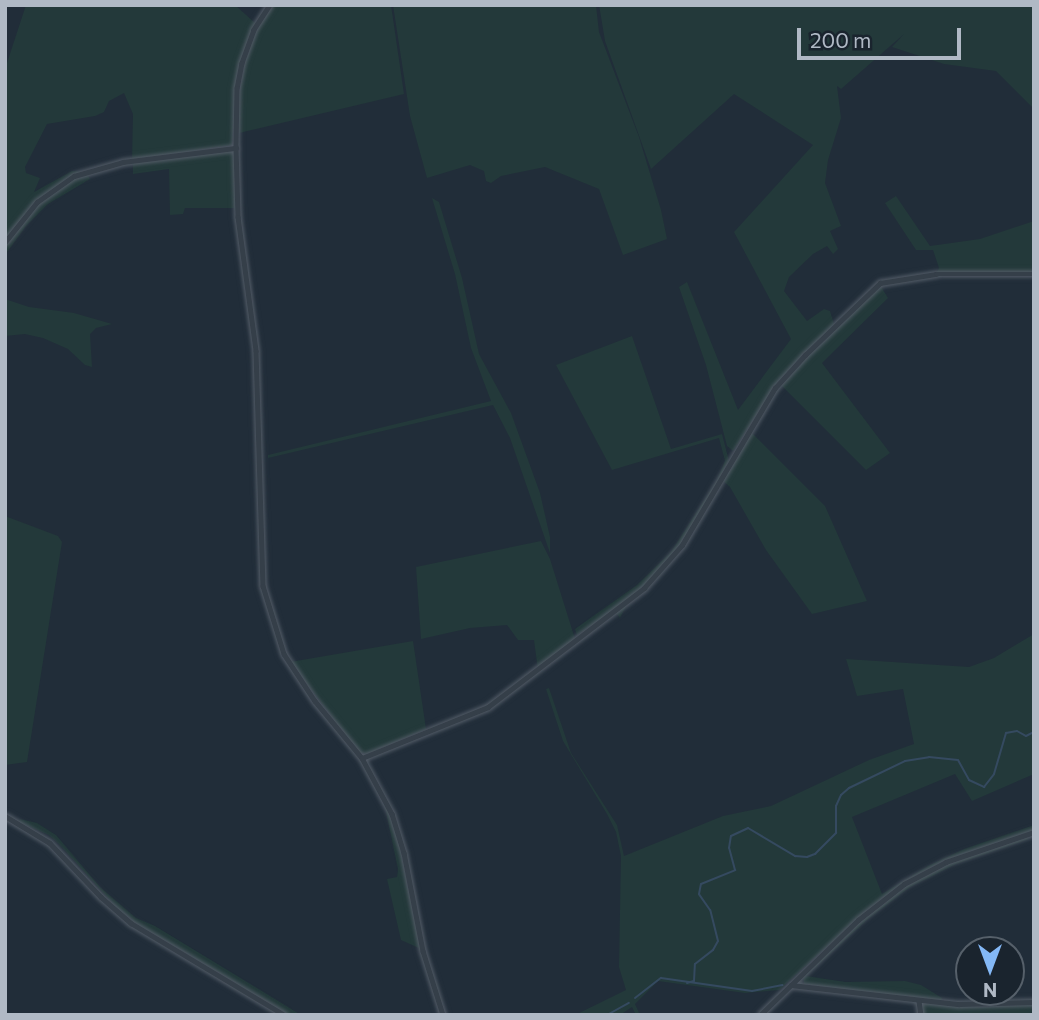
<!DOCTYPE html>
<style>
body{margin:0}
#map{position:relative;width:1039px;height:1020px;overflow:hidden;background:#212d39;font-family:Commissioner,sans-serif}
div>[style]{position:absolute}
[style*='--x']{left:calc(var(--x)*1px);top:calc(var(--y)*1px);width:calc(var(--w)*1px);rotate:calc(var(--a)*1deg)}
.green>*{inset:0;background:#23393a}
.stream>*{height:2px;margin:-1px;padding:0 1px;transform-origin:1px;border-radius:1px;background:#354a60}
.roads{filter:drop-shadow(0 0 2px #535c67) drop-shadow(0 0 2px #535c67)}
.street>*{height:4.5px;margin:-2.25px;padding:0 2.25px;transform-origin:2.25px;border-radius:2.25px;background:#353f49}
span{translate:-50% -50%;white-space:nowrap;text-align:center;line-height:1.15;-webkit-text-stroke:6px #1a242e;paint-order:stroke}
.frame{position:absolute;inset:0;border:7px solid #b0b9c5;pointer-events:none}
.north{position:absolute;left:955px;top:936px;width:70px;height:70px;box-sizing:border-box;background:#1a242e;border:2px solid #56606a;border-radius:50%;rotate:180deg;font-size:19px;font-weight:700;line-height:28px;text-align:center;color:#b0b9c5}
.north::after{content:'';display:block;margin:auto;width:24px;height:32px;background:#84b8f6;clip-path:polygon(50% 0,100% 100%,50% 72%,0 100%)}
.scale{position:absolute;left:797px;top:28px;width:164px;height:32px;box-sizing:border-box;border:4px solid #b0b9c5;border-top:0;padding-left:9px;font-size:21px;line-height:24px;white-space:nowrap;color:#b0b9c5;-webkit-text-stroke:5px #1a242e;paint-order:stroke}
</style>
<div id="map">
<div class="green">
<div style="clip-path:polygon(26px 5px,235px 5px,255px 23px,238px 71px,232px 145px,132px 160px,133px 114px,124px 93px,109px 101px,104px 112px,95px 116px,47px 124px,25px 167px,26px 173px,40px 178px,34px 192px,72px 171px,86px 172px,90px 179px,48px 204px,26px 226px,5px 255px,5px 69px)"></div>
<div style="clip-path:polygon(274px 5px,391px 5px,404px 94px,239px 133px,239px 95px,248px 49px,260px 24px)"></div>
<div style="clip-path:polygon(393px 5px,596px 5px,599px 32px,639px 137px,661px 210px,667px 239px,623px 255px,599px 189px,545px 167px,501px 176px,491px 183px,486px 181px,484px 171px,470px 165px,427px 178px,410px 116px)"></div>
<div style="clip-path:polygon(599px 5px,1034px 5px,1034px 109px,996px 71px,944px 64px,892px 47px,904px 34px,841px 89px,837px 86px,841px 118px,828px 160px,825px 183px,841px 226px,830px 231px,838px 249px,833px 254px,827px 246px,813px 254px,789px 277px,784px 291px,807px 321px,824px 309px,830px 311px,834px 324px,774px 388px,733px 451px,727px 446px,706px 365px,679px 287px,687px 282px,738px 410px,791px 339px,734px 232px,813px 145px,734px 94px,651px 169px,605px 41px)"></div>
<div style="clip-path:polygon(231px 151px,235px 153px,236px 208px,185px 208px,183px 214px,170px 215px,169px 169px,133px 174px,133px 163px)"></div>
<div style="clip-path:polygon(896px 196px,930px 246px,980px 239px,1034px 221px,1034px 273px,937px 272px,939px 268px,933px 250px,916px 250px,885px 203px)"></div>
<div style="clip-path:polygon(432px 198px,439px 202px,462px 278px,479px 354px,511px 413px,540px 493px,550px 537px,550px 553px,510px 438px,493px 405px,268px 458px,268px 455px,491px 401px,471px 348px,455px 274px)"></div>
<div style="clip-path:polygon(880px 285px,888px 298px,822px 363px,890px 453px,866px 470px,780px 384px)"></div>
<div style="clip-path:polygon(5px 299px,29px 307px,74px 313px,112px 324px,96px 328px,90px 334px,92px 367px,85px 365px,68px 349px,43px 338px,25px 334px,5px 336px)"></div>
<div style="clip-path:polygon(632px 336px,671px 449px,722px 434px,729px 461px,679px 547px,658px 573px,630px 598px,620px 618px,614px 610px,577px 635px,575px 629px,637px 585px,671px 552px,716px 482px,725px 461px,719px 438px,612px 470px,556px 365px)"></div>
<div style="clip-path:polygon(750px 431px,825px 506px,867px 601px,812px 614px,766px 550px,730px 487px,722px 480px)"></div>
<div style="clip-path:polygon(5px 516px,58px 536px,62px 542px,27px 762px,5px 765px)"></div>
<div style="clip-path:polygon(541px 541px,550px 559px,575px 639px,538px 670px,534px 640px,518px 640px,507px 625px,470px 628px,421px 639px,416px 567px)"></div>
<div style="clip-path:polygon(1034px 634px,1034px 774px,972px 801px,955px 774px,852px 817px,882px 894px,928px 866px,964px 849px,1034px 825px,1034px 830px,945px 860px,903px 882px,862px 915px,779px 990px,745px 993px,658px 981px,635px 1004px,640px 1015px,636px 1015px,632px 1007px,620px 1015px,575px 1015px,626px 990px,619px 967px,621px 856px,616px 832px,607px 814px,563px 741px,546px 689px,549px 688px,571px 753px,617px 825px,624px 856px,723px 816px,771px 806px,869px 760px,914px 744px,903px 689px,857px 696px,846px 659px,969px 667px,994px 658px)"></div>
<div style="clip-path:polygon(413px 641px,426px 729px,367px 754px,359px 752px,290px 662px)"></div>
<div style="clip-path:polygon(384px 802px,398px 840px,420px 947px,441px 1015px,419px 948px,401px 940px,387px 879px,397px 877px,398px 869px)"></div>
<div style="clip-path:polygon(20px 819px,37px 823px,56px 835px,100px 887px,136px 918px,155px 926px,301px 1015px,290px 1015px,136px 923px,117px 908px,59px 844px,49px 835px,19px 822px)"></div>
<div style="clip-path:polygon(1027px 837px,1029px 839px,956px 864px,910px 887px,868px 919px,806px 976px,846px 982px,905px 981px,921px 985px,942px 998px,941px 1002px,804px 984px,803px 976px,860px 922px,905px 886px,947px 864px)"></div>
<div style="clip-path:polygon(920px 1003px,980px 1007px,1034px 1004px,1034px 1015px,922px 1015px)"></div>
</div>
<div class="stream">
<div style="--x:687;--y:983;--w:7;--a:-16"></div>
<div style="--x:694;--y:981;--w:17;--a:-87"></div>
<div style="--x:695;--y:964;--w:23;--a:-38"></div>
<div style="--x:713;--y:950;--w:10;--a:-61"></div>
<div style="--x:718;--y:941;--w:32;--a:-104"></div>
<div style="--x:710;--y:910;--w:19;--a:-125"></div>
<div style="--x:699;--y:894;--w:10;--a:-79"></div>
<div style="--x:701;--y:884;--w:37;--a:-22"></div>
<div style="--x:735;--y:870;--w:23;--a:-105"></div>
<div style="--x:729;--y:848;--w:12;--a:-81"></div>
<div style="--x:731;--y:836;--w:19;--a:-25"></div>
<div style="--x:748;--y:828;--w:55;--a:30.8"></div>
<div style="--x:795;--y:856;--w:12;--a:5"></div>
<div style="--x:807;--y:857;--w:9;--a:-21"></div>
<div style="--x:815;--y:854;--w:30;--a:-45"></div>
<div style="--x:836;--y:833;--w:27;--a:-90"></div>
<div style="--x:836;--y:806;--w:12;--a:-66"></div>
<div style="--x:841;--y:795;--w:11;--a:-41"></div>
<div style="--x:849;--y:788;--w:62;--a:-25.7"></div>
<div style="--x:905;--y:761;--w:24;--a:-9"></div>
<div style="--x:929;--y:757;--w:29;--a:6"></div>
<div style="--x:958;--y:760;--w:23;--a:61"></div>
<div style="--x:969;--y:780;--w:17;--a:25"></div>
<div style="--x:984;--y:787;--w:16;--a:-52"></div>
<div style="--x:994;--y:774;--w:43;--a:-73.7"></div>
<div style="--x:1006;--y:733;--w:11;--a:-10"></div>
<div style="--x:1017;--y:731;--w:10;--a:29"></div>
<div style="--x:1026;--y:736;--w:9;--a:-27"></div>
<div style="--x:635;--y:998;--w:33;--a:-38"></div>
<div style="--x:661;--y:978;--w:92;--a:8.1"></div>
<div style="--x:752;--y:991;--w:31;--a:-11"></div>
<div style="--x:607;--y:1015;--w:25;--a:-29"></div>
</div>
<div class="roads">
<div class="street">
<div style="--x:270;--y:5;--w:30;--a:123"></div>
<div style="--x:254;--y:30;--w:35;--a:110"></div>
<div style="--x:242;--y:63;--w:25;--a:101"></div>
<div style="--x:237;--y:88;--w:60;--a:91"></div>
<div style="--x:236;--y:148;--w:69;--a:88.3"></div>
<div style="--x:238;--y:217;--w:135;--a:82.3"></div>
<div style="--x:256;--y:351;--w:235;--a:88.3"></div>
<div style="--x:263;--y:586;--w:71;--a:72.8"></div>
<div style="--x:284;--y:654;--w:56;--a:56.6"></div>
<div style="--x:315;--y:701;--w:74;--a:50.5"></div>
<div style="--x:362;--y:758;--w:64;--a:61.8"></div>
<div style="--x:392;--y:814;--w:41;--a:72.9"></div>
<div style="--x:404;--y:853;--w:100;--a:79"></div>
<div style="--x:423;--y:951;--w:67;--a:72.6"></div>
<div style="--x:5;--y:242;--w:51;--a:-51.3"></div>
<div style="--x:37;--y:202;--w:45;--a:-35.1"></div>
<div style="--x:74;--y:176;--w:51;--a:-15.9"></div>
<div style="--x:123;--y:162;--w:114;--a:-7.1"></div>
<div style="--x:362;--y:758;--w:136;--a:-22"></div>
<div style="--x:488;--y:707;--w:196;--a:-37.3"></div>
<div style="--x:644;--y:588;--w:57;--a:-48.5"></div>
<div style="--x:682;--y:545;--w:182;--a:-59.4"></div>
<div style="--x:775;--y:388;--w:45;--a:-47.7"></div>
<div style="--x:805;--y:355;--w:104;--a:-43.8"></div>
<div style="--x:880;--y:283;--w:57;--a:-9.1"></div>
<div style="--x:936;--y:274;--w:98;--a:0"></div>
<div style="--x:5;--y:816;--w:52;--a:31"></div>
<div style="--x:50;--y:843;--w:74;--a:46.6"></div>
<div style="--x:101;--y:897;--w:40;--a:41"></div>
<div style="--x:131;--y:923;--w:179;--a:30.9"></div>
<div style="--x:791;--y:985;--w:169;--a:6.5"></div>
<div style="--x:959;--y:1004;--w:75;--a:-1.5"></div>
<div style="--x:919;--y:1001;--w:14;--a:82"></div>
<div style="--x:760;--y:1015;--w:136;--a:-44.1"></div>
<div style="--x:858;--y:920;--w:58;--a:-38"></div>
<div style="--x:904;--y:884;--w:47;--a:-27.6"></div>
<div style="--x:946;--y:862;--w:93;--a:-18.8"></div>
</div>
</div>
<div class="frame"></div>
<div class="north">N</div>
<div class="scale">200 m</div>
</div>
